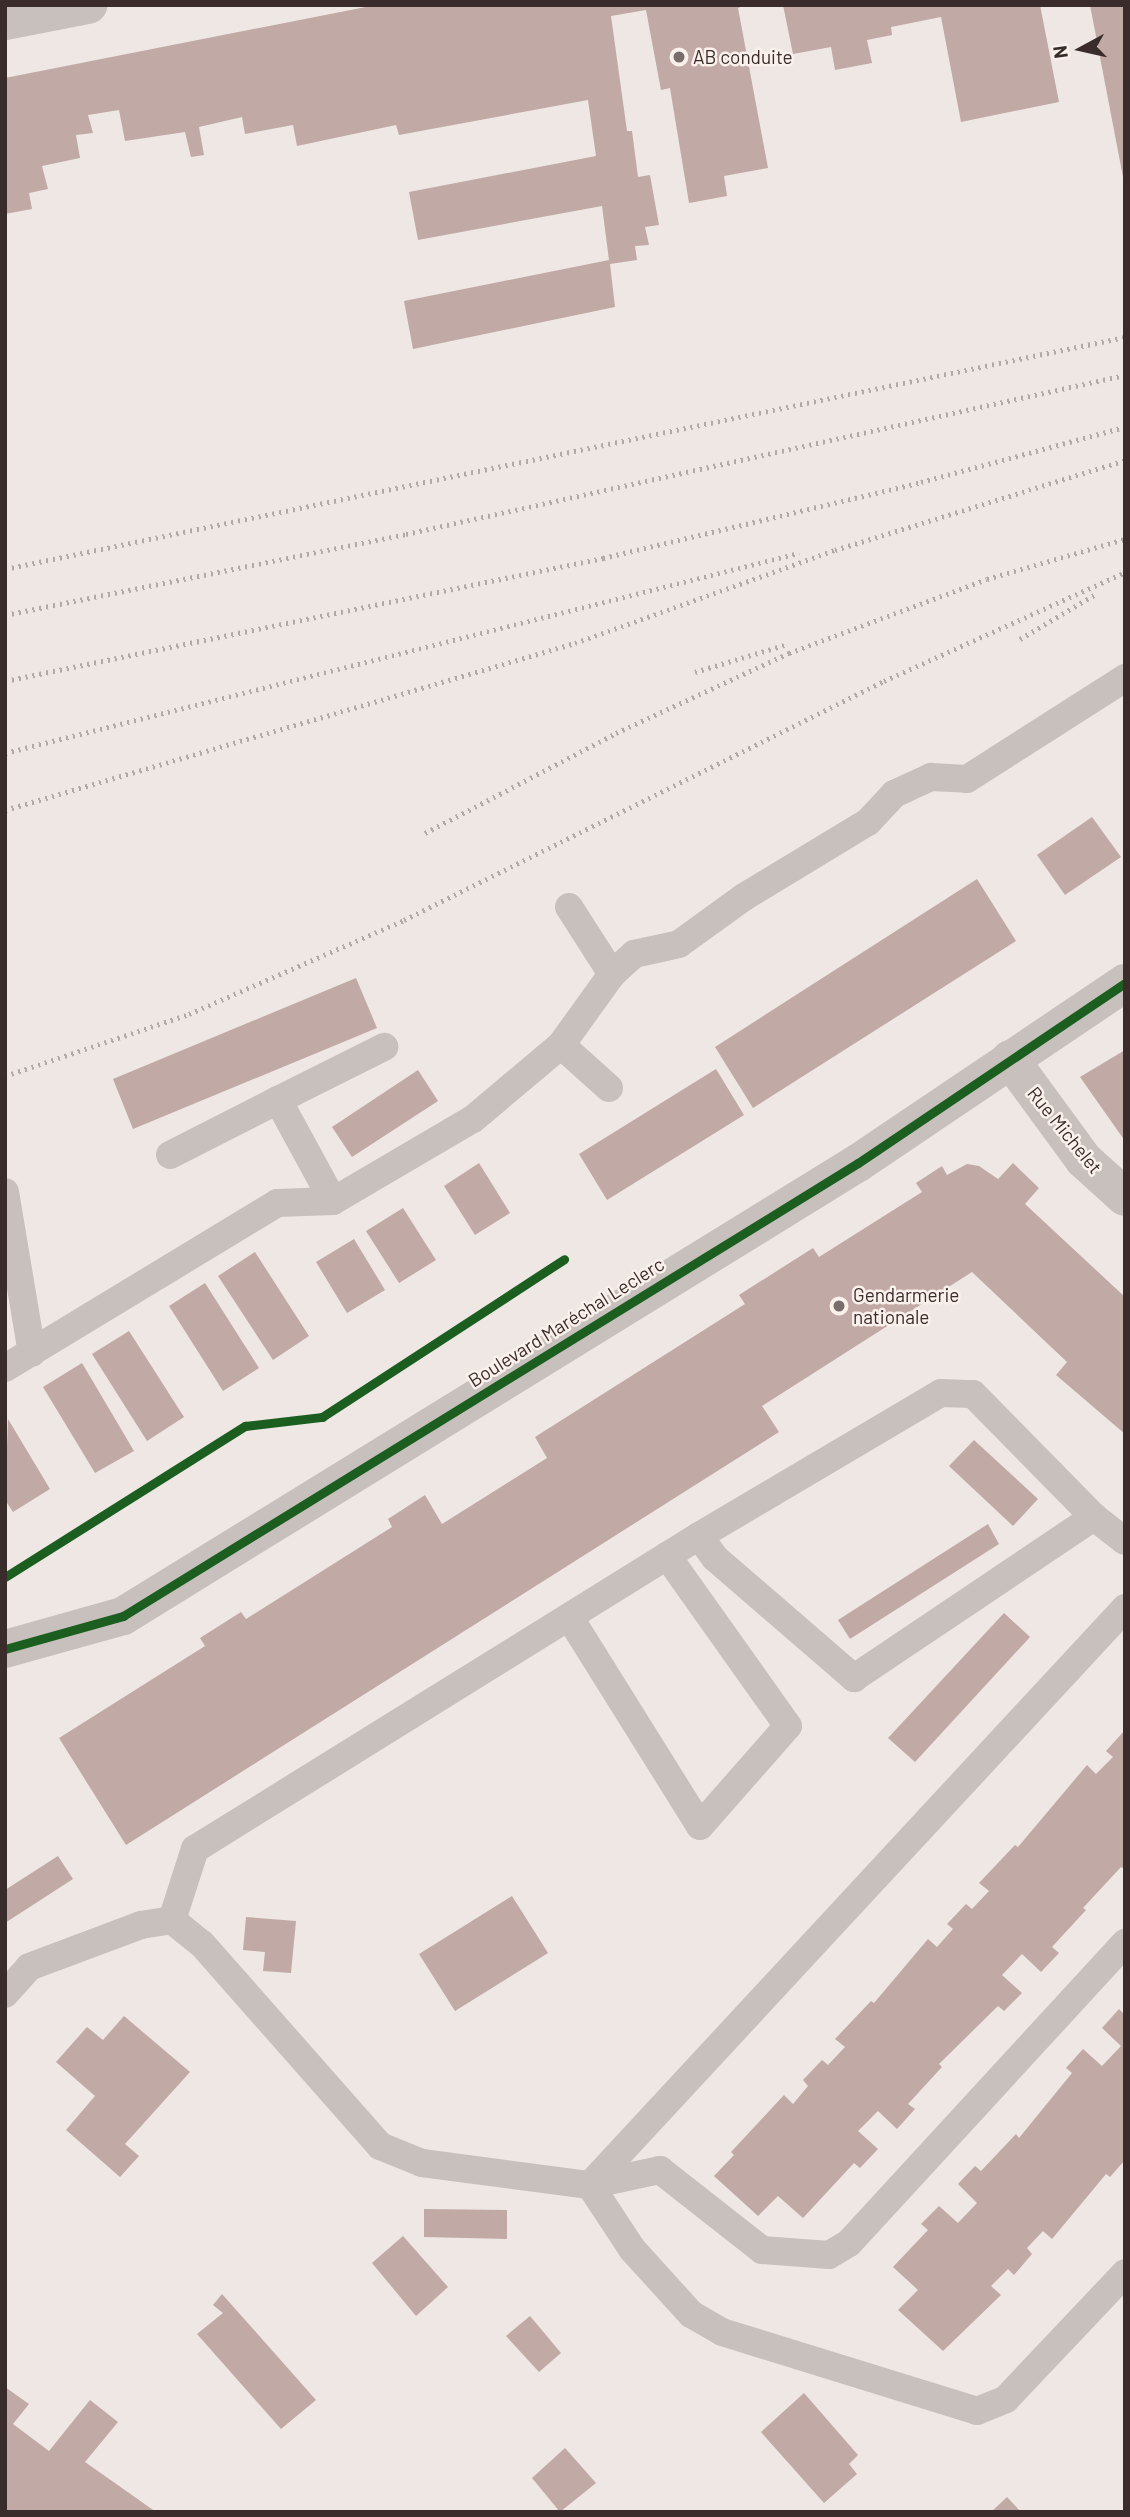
<!DOCTYPE html>
<meta charset="utf-8">
<style>
body{margin:0}
#map{position:relative;width:1130px;height:2517px;overflow:hidden;background:#eee7e4;font-family:Barlow,sans-serif}
div>[style]{position:absolute}
[style*='--x']{left:calc(var(--x)*1px);top:calc(var(--y)*1px);width:calc(var(--w)*1px);rotate:calc(var(--a)*1deg)}
.building>*{inset:0;background:#c1a9a5}
.service>*{height:28px;margin:-14px;padding:0 14px;transform-origin:14px;border-radius:14px;background:#c8c0bc}
.minor>*{height:38px;margin:-19px;padding:0 19px;transform-origin:19px;border-radius:19px;background:#c8c0bc}
.tertiary>*{height:38px;margin:-19px;padding:0 19px;transform-origin:19px;border-radius:19px;background:#c8c0bc}
.rail>*{height:5px;margin-top:-2.5px;transform-origin:0;background:repeating-linear-gradient(90deg,#b0a9a6 0 2px,transparent 0 7px)}
.cycleway>*{height:9px;margin:-4.5px;padding:0 4.5px;transform-origin:4.5px;border-radius:4.5px;background:#1b5e20}
.dots>*{width:19px;height:19px;translate:-50% -50%;box-sizing:border-box;border:4px solid #faf1ec;border-radius:50%}
span{translate:-50% -50%;white-space:nowrap;text-align:center;line-height:1.15;-webkit-text-stroke:5px #faf1ec;paint-order:stroke}
.poi-label{font-size:19px;color:#392c2a}
.left{translate:0 -50%;text-align:left}
.street-label{font-size:19px;color:#392c2a}
.frame{position:absolute;inset:0;border:7px solid #392c2a;pointer-events:none}
.north{position:absolute;left:1046px;top:14px;width:70px;height:70px;-webkit-text-stroke:5px #faf1ec;paint-order:stroke;rotate:262deg;font-size:19px;font-weight:700;line-height:28px;text-align:center;color:#392c2a}
.north::after{content:'';display:block;margin:auto;width:24px;height:32px;background:#392c2a;clip-path:polygon(50% 0,100% 100%,50% 72%,0 100%)}
</style>
<div id="map">
<div class="building">
<div style="clip-path:polygon(376px 5px,745px 5px,738px 8px,768px 168px,724px 176px,727px 196px,689px 203px,670px 88px,661px 90px,646px 10px,611px 16px,627px 131px,632px 131px,638px 177px,650px 175px,659px 225px,645px 227px,649px 245px,635px 246px,637px 260px,610px 264px,615px 307px,413px 349px,404px 301px,609px 260px,602px 206px,418px 240px,409px 192px,596px 156px,588px 100px,399px 135px,396px 125px,297px 146px,293px 125px,245px 134px,242px 117px,199px 127px,204px 155px,191px 157px,185px 132px,125px 141px,119px 110px,88px 115px,93px 133px,76px 135px,80px 158px,42px 166px,48px 189px,29px 193px,32px 209px,5px 214px,5px 78px)"></div>
<div style="clip-path:polygon(783px 5px,1040px 5px,1059px 102px,961px 122px,941px 17px,891px 27px,892px 35px,867px 40px,872px 63px,835px 70px,831px 47px,793px 54px)"></div>
<div style="clip-path:polygon(1090px 5px,1125px 5px,1125px 176px,1123px 177px)"></div>
<div style="clip-path:polygon(1092px 817px,1121px 857px,1065px 895px,1037px 855px)"></div>
<div style="clip-path:polygon(977px 879px,1016px 941px,753px 1108px,715px 1047px)"></div>
<div style="clip-path:polygon(356px 978px,377px 1028px,133px 1129px,113px 1079px)"></div>
<div style="clip-path:polygon(1125px 1050px,1125px 1141px,1080px 1077px)"></div>
<div style="clip-path:polygon(716px 1069px,744px 1115px,607px 1200px,579px 1154px)"></div>
<div style="clip-path:polygon(418px 1070px,438px 1101px,352px 1157px,332px 1127px)"></div>
<div style="clip-path:polygon(479px 1163px,510px 1213px,475px 1235px,444px 1186px)"></div>
<div style="clip-path:polygon(1013px 1163px,1039px 1188px,1025px 1204px,1125px 1297px,1125px 1434px,1056px 1375px,1067px 1362px,972px 1272px,762px 1406px,779px 1432px,126px 1845px,59px 1738px,205px 1646px,200px 1638px,241px 1612px,246px 1619px,392px 1527px,388px 1519px,425px 1495px,442px 1524px,547px 1458px,535px 1437px,745px 1304px,739px 1295px,813px 1248px,819px 1257px,922px 1192px,916px 1183px,942px 1166px,947px 1175px,967px 1164px,979px 1166px,998px 1179px)"></div>
<div style="clip-path:polygon(403px 1208px,436px 1260px,399px 1283px,366px 1231px)"></div>
<div style="clip-path:polygon(354px 1239px,385px 1290px,347px 1313px,316px 1262px)"></div>
<div style="clip-path:polygon(255px 1252px,309px 1336px,273px 1360px,218px 1276px)"></div>
<div style="clip-path:polygon(205px 1283px,259px 1368px,223px 1391px,169px 1306px)"></div>
<div style="clip-path:polygon(129px 1331px,184px 1417px,147px 1441px,92px 1354px)"></div>
<div style="clip-path:polygon(82px 1363px,134px 1451px,95px 1473px,43px 1387px)"></div>
<div style="clip-path:polygon(8px 1419px,50px 1489px,13px 1512px,5px 1500px)"></div>
<div style="clip-path:polygon(974px 1440px,1038px 1499px,1013px 1526px,949px 1466px)"></div>
<div style="clip-path:polygon(988px 1524px,999px 1544px,850px 1639px,838px 1620px)"></div>
<div style="clip-path:polygon(1004px 1613px,1030px 1637px,915px 1762px,888px 1738px)"></div>
<div style="clip-path:polygon(1125px 1730px,1125px 1869px,1121px 1867px,1083px 1908px,1086px 1910px,1052px 1947px,1059px 1953px,1041px 1972px,1022px 1954px,1002px 1975px,1022px 1993px,1004px 2011px,998px 2006px,939px 2064px,942px 2067px,908px 2104px,915px 2109px,897px 2129px,878px 2111px,858px 2131px,878px 2149px,860px 2168px,854px 2163px,803px 2218px,778px 2196px,758px 2216px,714px 2176px,734px 2155px,731px 2152px,784px 2095px,793px 2104px,808px 2086px,803px 2080px,822px 2060px,828px 2065px,845px 2047px,835px 2039px,871px 2001px,874px 2003px,928px 1939px,937px 1947px,953px 1929px,947px 1924px,966px 1904px,972px 1909px,989px 1891px,979px 1883px,1015px 1845px,1018px 1847px,1087px 1765px,1096px 1774px,1113px 1757px,1106px 1751px)"></div>
<div style="clip-path:polygon(58px 1856px,73px 1879px,5px 1923px,5px 1890px)"></div>
<div style="clip-path:polygon(512px 1896px,548px 1953px,455px 2011px,419px 1954px)"></div>
<div style="clip-path:polygon(246px 1917px,296px 1921px,291px 1973px,263px 1971px,265px 1952px,243px 1950px)"></div>
<div style="clip-path:polygon(1119px 2009px,1125px 2015px,1125px 2160px,1110px 2177px,1106px 2174px,1052px 2239px,1043px 2231px,1027px 2248px,1032px 2254px,1014px 2275px,1008px 2269px,991px 2286px,1001px 2295px,943px 2351px,898px 2310px,918px 2290px,893px 2267px,928px 2230px,921px 2224px,939px 2206px,958px 2223px,977px 2203px,958px 2184px,975px 2166px,981px 2171px,1016px 2134px,1019px 2138px,1072px 2073px,1066px 2068px,1083px 2049px,1102px 2066px,1121px 2046px,1102px 2028px)"></div>
<div style="clip-path:polygon(124px 2016px,190px 2072px,125px 2144px,139px 2156px,120px 2177px,66px 2130px,95px 2096px,56px 2062px,87px 2027px,103px 2040px)"></div>
<div style="clip-path:polygon(424px 2209px,507px 2210px,507px 2239px,424px 2237px)"></div>
<div style="clip-path:polygon(403px 2236px,448px 2287px,416px 2316px,372px 2263px)"></div>
<div style="clip-path:polygon(222px 2294px,316px 2400px,281px 2429px,197px 2334px,223px 2313px,213px 2305px)"></div>
<div style="clip-path:polygon(530px 2316px,561px 2353px,539px 2372px,506px 2336px)"></div>
<div style="clip-path:polygon(5px 2387px,29px 2404px,13px 2424px,49px 2451px,90px 2400px,118px 2422px,85px 2462px,156px 2512px,5px 2511px)"></div>
<div style="clip-path:polygon(804px 2393px,858px 2455px,849px 2464px,857px 2474px,824px 2503px,761px 2432px)"></div>
<div style="clip-path:polygon(565px 2448px,596px 2483px,560px 2512px,532px 2478px)"></div>
<div style="clip-path:polygon(1007px 2497px,1021px 2512px,991px 2512px)"></div>
</div>
<div class="service">
<div style="--x:569;--y:907;--w:80;--a:57.3"></div>
<div style="--x:609;--y:1088;--w:64;--a:-138.1"></div>
<div style="--x:561;--y:1045;--w:87;--a:-54.3"></div>
<div style="--x:612;--y:974;--w:30;--a:-42"></div>
<div style="--x:634;--y:954;--w:46;--a:-12.5"></div>
<div style="--x:679;--y:944;--w:80;--a:-35.9"></div>
<div style="--x:744;--y:897;--w:145;--a:-31.2"></div>
<div style="--x:868;--y:822;--w:38;--a:-47"></div>
<div style="--x:894;--y:794;--w:41;--a:-24.7"></div>
<div style="--x:931;--y:777;--w:36;--a:3"></div>
<div style="--x:967;--y:779;--w:188;--a:-32.6"></div>
<div style="--x:278;--y:1100;--w:119;--a:-26.6"></div>
<div style="--x:170;--y:1155;--w:121;--a:-27"></div>
<div style="--x:278;--y:1100;--w:115;--a:61.4"></div>
<div style="--x:5;--y:1192;--w:163;--a:80.5"></div>
<div style="--x:5;--y:1368;--w:318;--a:-31.2"></div>
<div style="--x:277;--y:1203;--w:56;--a:-2"></div>
<div style="--x:333;--y:1201;--w:162;--a:-30.4"></div>
<div style="--x:473;--y:1119;--w:115;--a:-40.1"></div>
<div style="--x:699;--y:1536;--w:27;--a:54"></div>
<div style="--x:715;--y:1558;--w:184;--a:40.8"></div>
<div style="--x:854;--y:1678;--w:289;--a:-33.9"></div>
<div style="--x:1094;--y:1517;--w:39;--a:38"></div>
<div style="--x:570;--y:1618;--w:245;--a:58"></div>
<div style="--x:700;--y:1826;--w:133;--a:-48.7"></div>
<div style="--x:788;--y:1726;--w:209;--a:-125.4"></div>
<div style="--x:172;--y:1920;--w:75;--a:-72.1"></div>
<div style="--x:195;--y:1849;--w:593;--a:-31.84"></div>
<div style="--x:699;--y:1536;--w:281;--a:-30.6"></div>
<div style="--x:941;--y:1393;--w:32;--a:2"></div>
<div style="--x:973;--y:1394;--w:173;--a:45.5"></div>
<div style="--x:5;--y:1994;--w:36;--a:-48"></div>
<div style="--x:29;--y:1967;--w:120;--a:-20.6"></div>
<div style="--x:141;--y:1925;--w:31;--a:-9"></div>
<div style="--x:172;--y:1920;--w:38;--a:39"></div>
<div style="--x:202;--y:1944;--w:269;--a:48.6"></div>
<div style="--x:380;--y:2146;--w:45;--a:22"></div>
<div style="--x:422;--y:2163;--w:169;--a:7.5"></div>
<div style="--x:590;--y:2185;--w:72;--a:-12.1"></div>
<div style="--x:660;--y:2170;--w:130;--a:38.1"></div>
<div style="--x:762;--y:2250;--w:67;--a:4.3"></div>
<div style="--x:829;--y:2255;--w:23;--a:-31"></div>
<div style="--x:849;--y:2243;--w:408;--a:-47.4"></div>
<div style="--x:590;--y:2185;--w:787;--a:-47.16"></div>
<div style="--x:590;--y:2185;--w:77;--a:56.7"></div>
<div style="--x:632;--y:2249;--w:88;--a:47.8"></div>
<div style="--x:691;--y:2314;--w:36;--a:30"></div>
<div style="--x:722;--y:2332;--w:267;--a:17.2"></div>
<div style="--x:977;--y:2411;--w:31;--a:-22"></div>
<div style="--x:1006;--y:2399;--w:173;--a:-46.6"></div>
</div>
<div class="minor">
<div style="--x:1010;--y:1059;--w:125;--a:53.8"></div>
<div style="--x:1084;--y:1160;--w:55;--a:42.1"></div>
</div>
<div class="tertiary">
<div style="--x:5;--y:21;--w:85;--a:-10.9"></div>
<div style="--x:5;--y:1649;--w:123;--a:-15.6"></div>
<div style="--x:123;--y:1616;--w:863;--a:-31.65"></div>
<div style="--x:858;--y:1163;--w:322;--a:-34"></div>
</div>
<div class="rail">
<div style="--x:5;--y:569;--w:1144;--a:-11.7"></div>
<div style="--x:5;--y:615;--w:409;--a:-11.4"></div>
<div style="--x:406;--y:534;--w:736;--a:-12.47"></div>
<div style="--x:1020;--y:639;--w:86;--a:-30.7"></div>
<div style="--x:695;--y:672;--w:97;--a:-16.8"></div>
<div style="--x:5;--y:681;--w:611;--a:-11.62"></div>
<div style="--x:603;--y:558;--w:327;--a:-13.4"></div>
<div style="--x:921;--y:482;--w:211;--a:-15.1"></div>
<div style="--x:5;--y:753;--w:819;--a:-14.14"></div>
<div style="--x:5;--y:810;--w:594;--a:-16.33"></div>
<div style="--x:575;--y:643;--w:276;--a:-19.7"></div>
<div style="--x:835;--y:550;--w:304;--a:-17.2"></div>
<div style="--x:425;--y:833;--w:216;--a:-27.6"></div>
<div style="--x:616;--y:733;--w:191;--a:-24.8"></div>
<div style="--x:789;--y:653;--w:211;--a:-20.5"></div>
<div style="--x:987;--y:579;--w:144;--a:-16.2"></div>
<div style="--x:5;--y:1076;--w:194;--a:-18.6"></div>
<div style="--x:189;--y:1014;--w:235;--a:-23.6"></div>
<div style="--x:404;--y:920;--w:536;--a:-26.47"></div>
<div style="--x:884;--y:681;--w:265;--a:-24.3"></div>
</div>
<div class="cycleway">
<div style="--x:5;--y:1577;--w:284;--a:-32.2"></div>
<div style="--x:245;--y:1426;--w:78;--a:-6.7"></div>
<div style="--x:322;--y:1417;--w:289;--a:-33.1"></div>
<div style="--x:5;--y:1649;--w:123;--a:-15.6"></div>
<div style="--x:123;--y:1616;--w:863;--a:-31.65"></div>
<div style="--x:858;--y:1163;--w:322;--a:-34"></div>
</div>
<div class="dots">
<div style="left:679px;top:57px;background:#786d6b"></div>
<div style="left:839px;top:1306px;background:#786d6b"></div>
</div>
<div class="poi-label">
<span class="left" style="left:693px;top:57px">AB conduite</span>
<span class="left" style="left:853px;top:1306px">Gendarmerie<br>nationale</span>
</div>
<div class="street-label">
<span style="left:1065px;top:1130px;rotate:51deg">Rue Michelet</span>
<span style="left:566px;top:1322px;rotate:-32deg">Boulevard Maréchal Leclerc</span>
</div>
<div class="frame"></div>
<div class="north">N</div>
</div>
